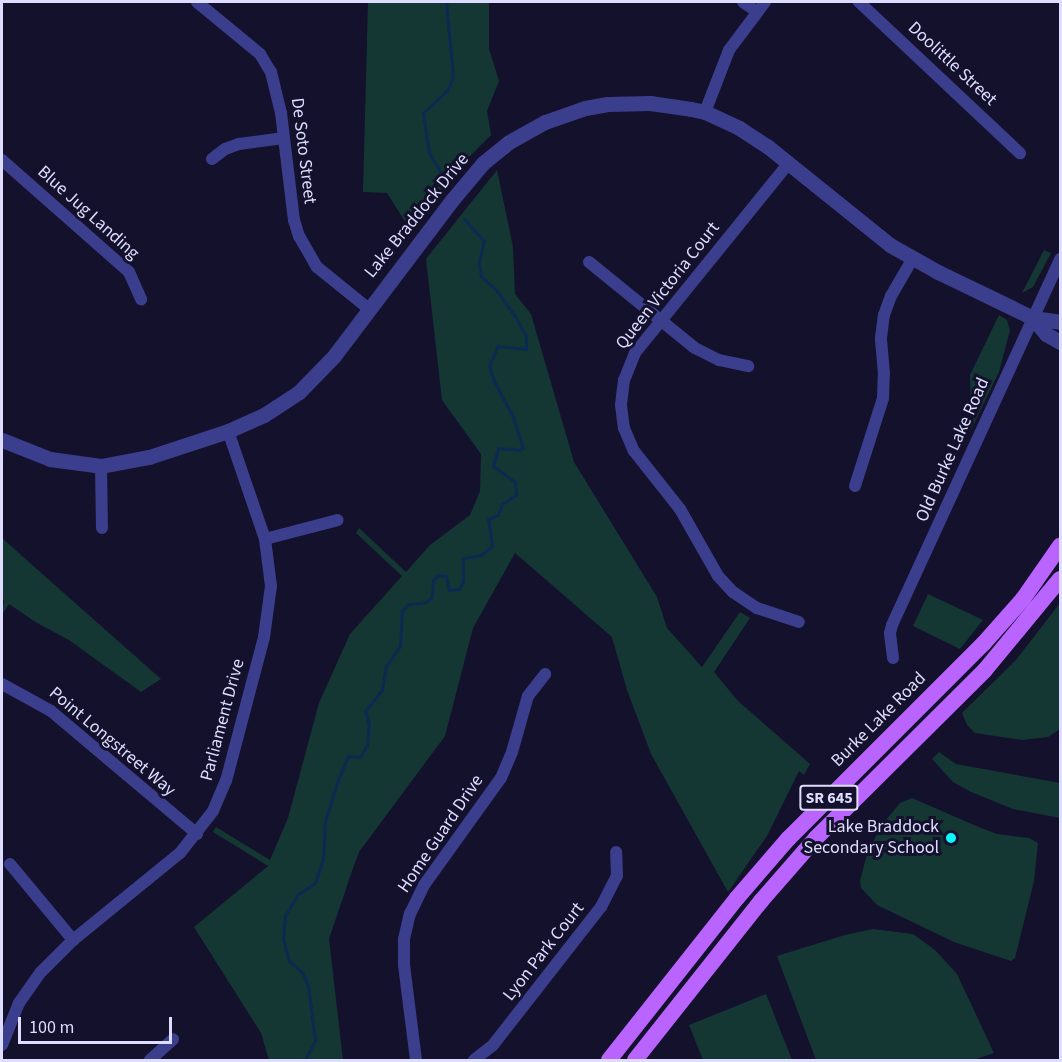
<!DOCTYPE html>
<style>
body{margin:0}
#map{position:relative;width:1062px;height:1062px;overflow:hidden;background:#14112d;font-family:"Source Sans 3",sans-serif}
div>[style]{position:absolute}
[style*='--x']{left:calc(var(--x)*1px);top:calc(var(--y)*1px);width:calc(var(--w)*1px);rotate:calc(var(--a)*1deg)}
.green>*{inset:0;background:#143733}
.stream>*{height:3px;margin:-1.5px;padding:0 1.5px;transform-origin:1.5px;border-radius:1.5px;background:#0b2a51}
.minor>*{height:12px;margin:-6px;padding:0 6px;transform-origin:6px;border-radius:6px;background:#3b3e8d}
.tertiary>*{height:15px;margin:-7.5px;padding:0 7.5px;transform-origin:7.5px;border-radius:7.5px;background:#3b3e8d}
.primary>*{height:16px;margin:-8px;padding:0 8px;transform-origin:8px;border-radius:8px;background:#b964ff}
.dots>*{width:16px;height:16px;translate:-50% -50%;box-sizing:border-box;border:3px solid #14112d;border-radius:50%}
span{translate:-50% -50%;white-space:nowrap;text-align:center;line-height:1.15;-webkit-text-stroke:6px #14112d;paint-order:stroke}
.shield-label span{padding:2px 4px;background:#14112d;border:2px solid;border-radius:4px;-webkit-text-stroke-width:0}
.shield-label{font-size:16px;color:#deddff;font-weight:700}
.street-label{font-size:18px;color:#deddff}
.poi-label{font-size:18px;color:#deddff}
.right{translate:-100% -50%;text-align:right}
.frame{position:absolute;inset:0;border:3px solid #deddff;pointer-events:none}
.scale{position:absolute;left:18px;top:1017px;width:154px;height:27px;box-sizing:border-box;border:3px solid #deddff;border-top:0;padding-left:8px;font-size:18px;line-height:21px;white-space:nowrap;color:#deddff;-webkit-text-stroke:4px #14112d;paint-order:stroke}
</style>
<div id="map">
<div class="green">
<div style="clip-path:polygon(368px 2px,489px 2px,489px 49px,499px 81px,487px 111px,491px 135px,463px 163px,411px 231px,387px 193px,363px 192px)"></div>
<div style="clip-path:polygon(497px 170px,513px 247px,515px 294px,531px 314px,574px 462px,657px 597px,667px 628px,702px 667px,740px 612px,750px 618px,714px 672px,738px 701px,810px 764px,804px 775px,799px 771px,767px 836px,728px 892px,651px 754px,627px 690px,612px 637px,515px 553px,473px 628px,445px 736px,359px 852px,352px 871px,329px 939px,343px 1060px,269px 1060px,261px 1033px,194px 927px,268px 866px,213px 832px,216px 827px,270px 860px,288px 818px,319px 703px,350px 634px,402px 576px,356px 533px,359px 528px,406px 572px,430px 545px,470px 515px,480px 491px,481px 454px,442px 400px,426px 259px)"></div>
<div style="clip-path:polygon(1044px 250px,1051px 253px,1033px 287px,1022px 293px)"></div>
<div style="clip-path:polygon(999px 315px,1007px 320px,1010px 330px,999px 372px,971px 430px,970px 375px)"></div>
<div style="clip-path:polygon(2px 538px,48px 579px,161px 679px,141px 692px,69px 640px,37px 623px,9px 604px,2px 614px,4px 601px,2px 597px)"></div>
<div style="clip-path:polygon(928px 594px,983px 620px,960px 649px,913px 626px)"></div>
<div style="clip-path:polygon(1060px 603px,1060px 729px,1048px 737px,1022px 740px,975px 733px,967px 725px,962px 713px,1016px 660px)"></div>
<div style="clip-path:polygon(939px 752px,956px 764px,1060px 783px,1060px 818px,1013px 809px,971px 792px,953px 782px,932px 759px)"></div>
<div style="clip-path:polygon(912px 798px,981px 828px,997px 834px,1029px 838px,1038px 843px,1034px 881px,1015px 958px,1011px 961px,954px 942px,902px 917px,877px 905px,861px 888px,860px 881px,867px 854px,881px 826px,900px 803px)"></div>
<div style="clip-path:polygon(873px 929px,913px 934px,935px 950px,957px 974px,994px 1053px,973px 1060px,816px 1060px,777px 956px,845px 935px)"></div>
<div style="clip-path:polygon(766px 994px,792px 1060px,703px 1060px,689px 1025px)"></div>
</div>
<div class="stream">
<div style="--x:446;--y:182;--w:34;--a:-120"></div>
<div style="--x:429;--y:153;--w:40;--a:-98.5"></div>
<div style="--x:423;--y:113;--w:33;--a:-43"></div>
<div style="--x:447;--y:91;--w:15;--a:-67"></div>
<div style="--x:453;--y:77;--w:75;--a:-95.3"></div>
<div style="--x:305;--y:1060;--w:22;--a:-63"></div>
<div style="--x:315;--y:1040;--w:54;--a:-97.4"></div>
<div style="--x:308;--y:986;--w:15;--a:-113"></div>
<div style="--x:302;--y:972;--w:17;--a:-140"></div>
<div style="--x:289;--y:961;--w:23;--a:-105"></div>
<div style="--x:283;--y:939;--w:23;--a:-85"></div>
<div style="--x:285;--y:916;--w:24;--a:-60"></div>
<div style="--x:297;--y:895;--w:22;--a:-34"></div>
<div style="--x:315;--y:883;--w:26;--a:-72"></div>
<div style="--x:323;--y:858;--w:37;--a:-87"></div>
<div style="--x:325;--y:821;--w:43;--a:-72.4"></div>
<div style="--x:338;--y:780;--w:26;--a:-67"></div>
<div style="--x:348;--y:756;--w:12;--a:5"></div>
<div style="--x:360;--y:757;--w:14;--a:-60"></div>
<div style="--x:367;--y:745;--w:21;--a:-85"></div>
<div style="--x:369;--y:724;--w:14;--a:-107"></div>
<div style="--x:365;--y:711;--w:27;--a:-51"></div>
<div style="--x:382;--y:690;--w:24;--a:-81"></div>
<div style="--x:386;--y:666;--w:24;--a:-55"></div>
<div style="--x:400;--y:646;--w:35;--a:-87"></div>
<div style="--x:402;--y:611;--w:9;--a:-49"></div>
<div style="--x:408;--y:604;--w:18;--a:-6"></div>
<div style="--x:426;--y:602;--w:8;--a:-40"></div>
<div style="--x:432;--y:597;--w:17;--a:-87"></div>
<div style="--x:433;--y:580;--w:7;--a:-45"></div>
<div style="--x:438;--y:575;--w:8;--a:7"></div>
<div style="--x:446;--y:576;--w:14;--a:78"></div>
<div style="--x:449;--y:590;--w:10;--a:-6"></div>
<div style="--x:459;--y:589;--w:9;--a:-63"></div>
<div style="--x:463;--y:581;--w:23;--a:-90"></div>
<div style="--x:463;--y:558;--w:18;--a:-9"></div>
<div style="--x:481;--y:555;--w:14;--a:-39"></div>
<div style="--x:492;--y:546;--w:27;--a:-98"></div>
<div style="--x:488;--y:519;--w:11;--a:-22"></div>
<div style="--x:498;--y:515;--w:12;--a:-70"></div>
<div style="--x:502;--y:504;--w:17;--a:-33"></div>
<div style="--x:516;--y:495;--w:13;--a:-94"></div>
<div style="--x:515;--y:482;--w:27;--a:-144"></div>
<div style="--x:493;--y:466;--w:19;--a:-74"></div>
<div style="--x:498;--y:448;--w:21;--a:5"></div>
<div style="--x:519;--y:450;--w:4;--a:-27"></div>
<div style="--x:523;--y:448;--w:33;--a:-108"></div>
<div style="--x:513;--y:417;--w:41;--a:-117.8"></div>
<div style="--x:494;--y:381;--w:16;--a:-108"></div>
<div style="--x:489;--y:366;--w:22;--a:-66"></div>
<div style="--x:498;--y:346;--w:28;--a:6"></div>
<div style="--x:526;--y:349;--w:13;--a:-90"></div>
<div style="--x:526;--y:336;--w:23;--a:-119"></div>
<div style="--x:515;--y:316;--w:32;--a:-126"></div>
<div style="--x:496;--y:290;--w:21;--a:-137"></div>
<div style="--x:481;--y:276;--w:15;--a:-98"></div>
<div style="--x:479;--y:261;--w:21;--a:-76"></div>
<div style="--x:484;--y:241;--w:30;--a:-132"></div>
</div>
<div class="minor">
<div style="--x:197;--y:2;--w:82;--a:39.5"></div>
<div style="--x:260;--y:54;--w:21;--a:59"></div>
<div style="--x:271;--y:72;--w:42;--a:76.3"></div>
<div style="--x:281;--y:113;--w:108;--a:83.1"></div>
<div style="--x:294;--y:220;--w:17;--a:73"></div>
<div style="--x:299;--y:236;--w:36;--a:60"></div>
<div style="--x:317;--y:267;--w:67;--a:38.9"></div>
<div style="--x:743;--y:2;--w:16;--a:35"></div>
<div style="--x:859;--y:2;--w:221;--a:43.2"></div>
<div style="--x:705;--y:112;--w:66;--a:-68.8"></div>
<div style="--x:729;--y:50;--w:60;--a:-53.1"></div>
<div style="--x:212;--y:159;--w:16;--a:-38"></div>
<div style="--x:225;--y:149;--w:15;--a:-20"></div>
<div style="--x:239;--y:144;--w:45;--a:-7.6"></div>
<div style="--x:2;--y:160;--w:169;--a:41.4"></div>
<div style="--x:129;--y:272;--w:30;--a:66"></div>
<div style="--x:788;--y:164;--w:243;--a:129"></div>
<div style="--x:635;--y:353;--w:29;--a:112"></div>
<div style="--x:624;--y:380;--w:25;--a:97"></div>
<div style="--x:621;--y:405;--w:23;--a:83"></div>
<div style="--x:624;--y:428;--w:25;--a:67"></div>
<div style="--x:634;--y:451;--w:74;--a:51.6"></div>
<div style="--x:680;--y:509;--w:77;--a:60.4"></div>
<div style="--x:718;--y:576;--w:22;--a:47"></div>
<div style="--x:733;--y:592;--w:29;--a:34"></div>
<div style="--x:757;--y:608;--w:44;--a:18.4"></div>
<div style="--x:589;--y:262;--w:136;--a:39.1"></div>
<div style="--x:695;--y:348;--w:27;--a:27"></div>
<div style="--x:719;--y:360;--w:30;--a:12"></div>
<div style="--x:101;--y:466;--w:62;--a:89.1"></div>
<div style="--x:855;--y:486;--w:92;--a:-72.3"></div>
<div style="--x:883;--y:398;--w:24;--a:-88"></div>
<div style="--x:884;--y:374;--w:36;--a:-95"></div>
<div style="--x:881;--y:338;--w:23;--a:-83"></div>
<div style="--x:884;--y:315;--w:20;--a:-70"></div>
<div style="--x:891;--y:296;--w:44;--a:-59.9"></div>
<div style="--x:265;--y:539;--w:75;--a:-14.6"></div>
<div style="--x:893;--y:658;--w:25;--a:-97"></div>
<div style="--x:890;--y:633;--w:8;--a:-76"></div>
<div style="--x:892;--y:625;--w:403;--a:-65.3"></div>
<div style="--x:2;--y:684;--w:56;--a:28.9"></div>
<div style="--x:51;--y:711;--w:191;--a:40.1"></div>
<div style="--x:10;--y:864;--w:99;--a:50.3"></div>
<div style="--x:2;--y:1045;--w:45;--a:-68"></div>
<div style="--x:19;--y:1003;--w:38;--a:-55"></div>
<div style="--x:41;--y:972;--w:45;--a:-45"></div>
<div style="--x:73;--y:940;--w:138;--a:-39.1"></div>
<div style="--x:180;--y:853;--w:53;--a:-51.8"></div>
<div style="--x:213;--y:811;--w:33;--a:-67"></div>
<div style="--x:226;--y:781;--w:149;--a:-75.2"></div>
<div style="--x:264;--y:637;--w:51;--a:-82.2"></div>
<div style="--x:271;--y:586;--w:47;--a:-97.3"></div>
<div style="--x:265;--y:539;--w:114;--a:-108.9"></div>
<div style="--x:150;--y:1060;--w:31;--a:-42"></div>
<div style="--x:416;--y:1060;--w:96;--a:-97.2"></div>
<div style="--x:404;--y:965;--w:26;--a:-90"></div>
<div style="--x:404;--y:939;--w:26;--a:-77"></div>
<div style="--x:410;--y:914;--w:32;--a:-64"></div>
<div style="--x:424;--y:885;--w:132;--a:-54.3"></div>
<div style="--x:501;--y:778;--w:28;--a:-67"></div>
<div style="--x:512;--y:752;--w:58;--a:-74.1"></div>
<div style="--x:528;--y:696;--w:28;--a:-52"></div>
<div style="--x:474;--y:1060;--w:24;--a:-38"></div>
<div style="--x:493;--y:1045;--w:175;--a:-52"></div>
<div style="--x:601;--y:907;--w:35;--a:-63"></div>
<div style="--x:617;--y:876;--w:24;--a:-92"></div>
</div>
<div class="tertiary">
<div style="--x:1033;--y:318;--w:27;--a:8"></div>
<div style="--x:2;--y:440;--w:52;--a:21.6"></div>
<div style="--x:50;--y:459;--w:51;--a:7.8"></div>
<div style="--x:101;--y:466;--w:49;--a:-10.6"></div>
<div style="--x:149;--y:457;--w:83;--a:-18.2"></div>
<div style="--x:228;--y:431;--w:39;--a:-24"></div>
<div style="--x:264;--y:415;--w:42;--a:-33.3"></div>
<div style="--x:299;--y:392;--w:50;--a:-45.8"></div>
<div style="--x:334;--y:356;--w:196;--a:-52.9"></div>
<div style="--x:452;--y:200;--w:48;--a:-50"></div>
<div style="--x:483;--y:163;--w:33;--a:-39"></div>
<div style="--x:509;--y:142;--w:41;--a:-29.1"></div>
<div style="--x:545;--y:122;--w:42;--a:-19.3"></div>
<div style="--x:585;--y:108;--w:23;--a:-10"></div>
<div style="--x:608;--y:104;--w:42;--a:-1.4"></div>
<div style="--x:650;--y:103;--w:41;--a:8.3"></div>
<div style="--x:691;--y:109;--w:14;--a:12"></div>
<div style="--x:705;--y:112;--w:38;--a:25"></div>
<div style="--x:739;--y:128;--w:33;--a:33"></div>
<div style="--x:767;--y:146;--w:158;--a:38.8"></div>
<div style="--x:890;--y:245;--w:55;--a:29.4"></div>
<div style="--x:938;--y:272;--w:106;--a:25.8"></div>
<div style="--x:1033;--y:318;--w:21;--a:51"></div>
<div style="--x:1046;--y:334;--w:16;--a:30"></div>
</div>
<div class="primary">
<div style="--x:609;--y:1060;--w:206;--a:-51.7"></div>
<div style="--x:737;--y:898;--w:78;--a:-49.2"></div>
<div style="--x:788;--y:839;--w:277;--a:-45"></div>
<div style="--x:984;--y:643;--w:59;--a:-48.4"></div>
<div style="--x:1023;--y:599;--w:65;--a:-55.1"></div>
<div style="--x:635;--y:1060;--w:203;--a:-51.6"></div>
<div style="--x:761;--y:901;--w:84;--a:-48.9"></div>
<div style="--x:816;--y:838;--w:238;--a:-44.8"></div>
<div style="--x:985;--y:670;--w:118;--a:-50.5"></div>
</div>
<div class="dots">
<div style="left:951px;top:838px;background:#09f9ff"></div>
</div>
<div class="shield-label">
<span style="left:829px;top:798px">SR 645</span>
</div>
<div class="street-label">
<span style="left:952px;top:64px;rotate:43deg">Doolittle Street</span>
<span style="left:303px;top:151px;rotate:83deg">De Soto Street</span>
<span style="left:88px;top:213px;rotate:42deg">Blue Jug Landing</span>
<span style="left:417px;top:216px;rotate:-51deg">Lake Braddock Drive</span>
<span style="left:668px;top:286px;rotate:-52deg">Queen Victoria Court</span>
<span style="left:953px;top:450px;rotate:-66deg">Old Burke Lake Road</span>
<span style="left:223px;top:720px;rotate:-75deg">Parliament Drive</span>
<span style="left:879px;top:720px;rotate:-45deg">Burke Lake Road</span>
<span style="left:112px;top:742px;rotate:40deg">Point Longstreet Way</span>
<span style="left:441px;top:834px;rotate:-56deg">Home Guard Drive</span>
<span style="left:544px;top:952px;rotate:-52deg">Lyon Park Court</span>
</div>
<div class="poi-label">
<span class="right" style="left:939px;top:838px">Lake Braddock<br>Secondary School</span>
</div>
<div class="frame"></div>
<div class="scale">100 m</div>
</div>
